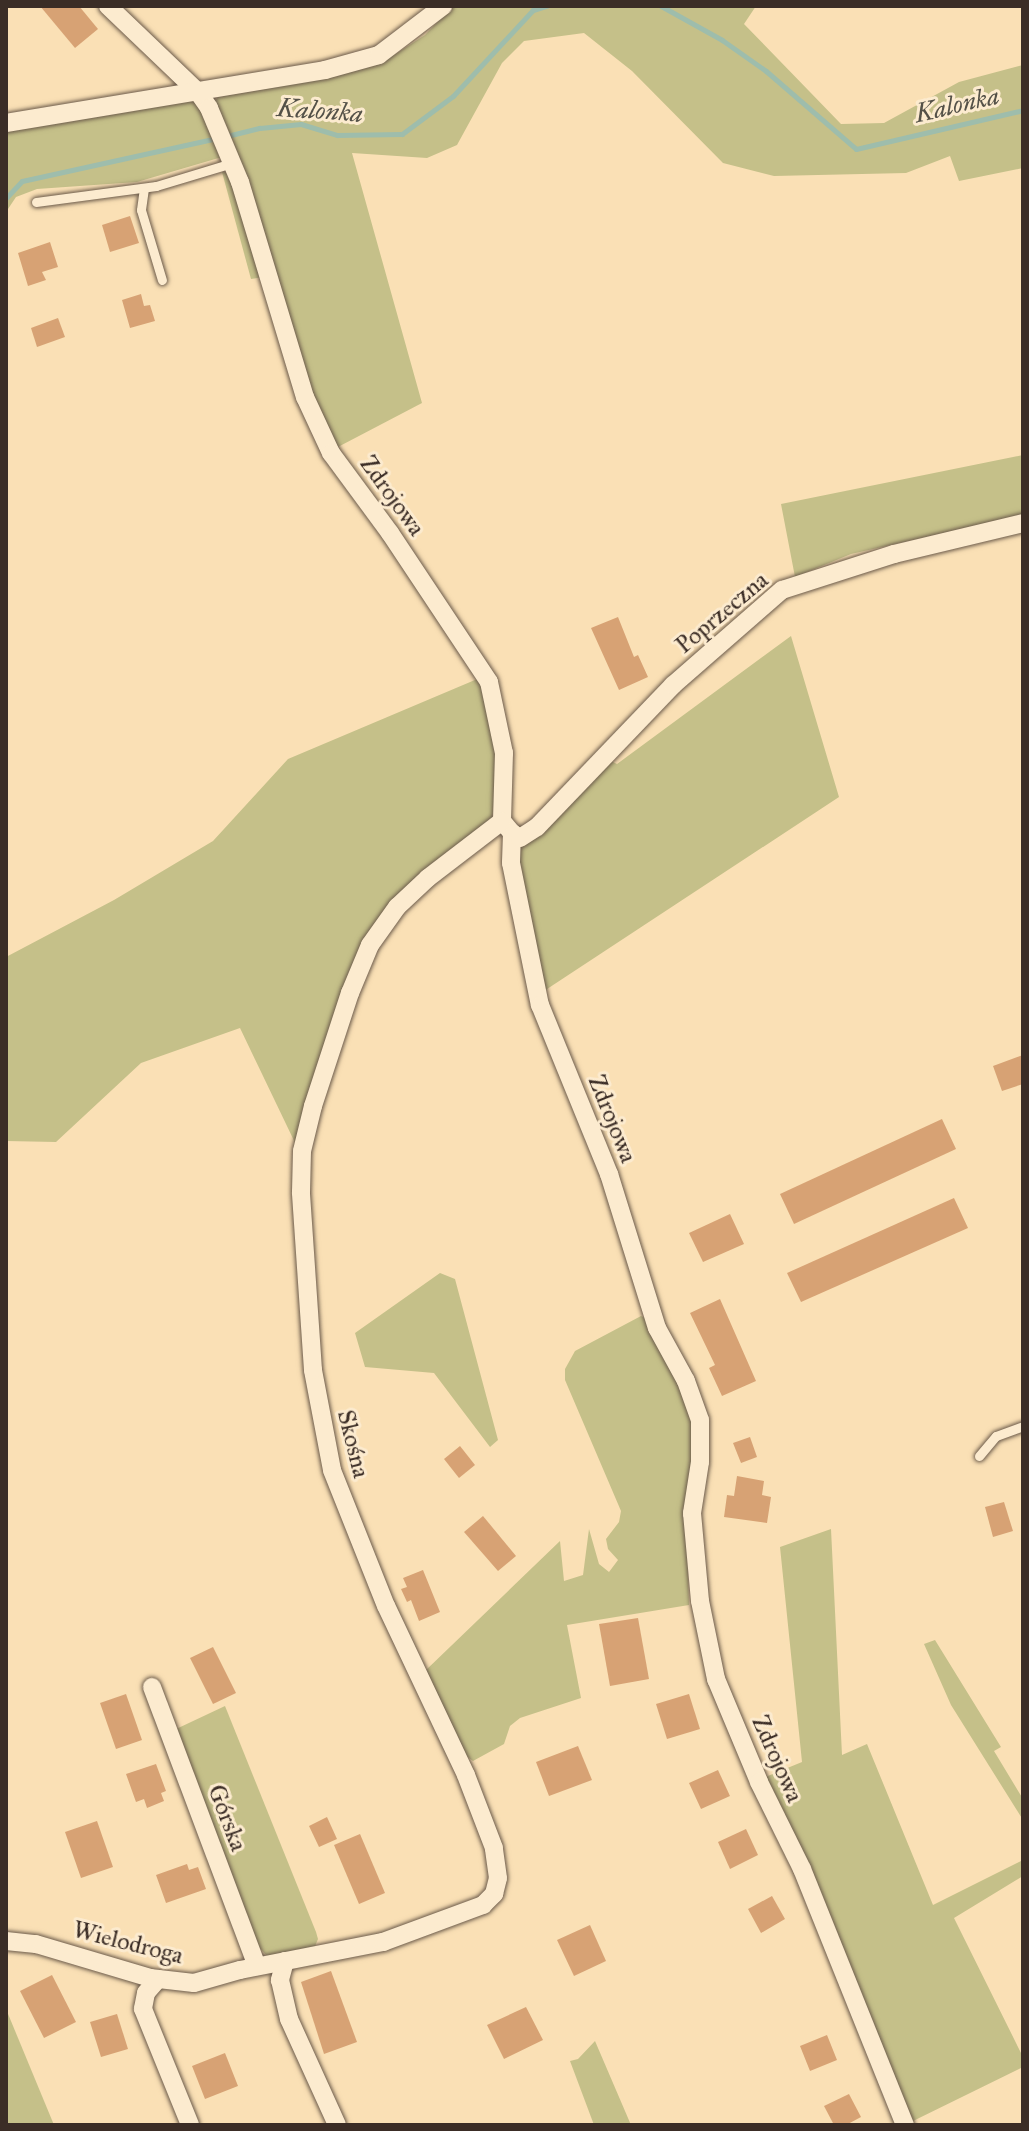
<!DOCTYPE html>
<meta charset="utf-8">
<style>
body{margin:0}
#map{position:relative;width:1029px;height:2131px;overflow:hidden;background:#fae0b5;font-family:"IM FELL Great Primer",serif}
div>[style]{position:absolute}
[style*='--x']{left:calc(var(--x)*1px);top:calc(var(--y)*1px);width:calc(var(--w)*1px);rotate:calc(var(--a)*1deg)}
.green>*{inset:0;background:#c5c089}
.stream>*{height:5px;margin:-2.5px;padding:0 2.5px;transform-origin:2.5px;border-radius:2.5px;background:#9ebdac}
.building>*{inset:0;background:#d7a274}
.roads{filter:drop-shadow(0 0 2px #6b5a4a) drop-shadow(0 0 2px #6b5a4a)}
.service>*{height:9px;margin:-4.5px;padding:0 4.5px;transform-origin:4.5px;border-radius:4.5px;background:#fcebcf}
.minor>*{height:18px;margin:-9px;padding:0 9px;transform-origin:9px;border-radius:9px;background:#fcebcf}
span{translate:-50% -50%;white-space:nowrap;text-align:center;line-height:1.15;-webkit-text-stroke:6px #fcebcf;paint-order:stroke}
.street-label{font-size:24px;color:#3b2d26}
.water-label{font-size:26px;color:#545148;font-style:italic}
.frame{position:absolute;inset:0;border:8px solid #3b2d26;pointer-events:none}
</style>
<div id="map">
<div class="green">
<div style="clip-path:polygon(453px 6px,756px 6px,744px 24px,841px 124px,884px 123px,959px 82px,1023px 65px,1023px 168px,959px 181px,950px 156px,906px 173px,774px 176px,723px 163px,632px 71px,584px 33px,524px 41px,502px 63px,457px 145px,427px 158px,352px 153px,422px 403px,336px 448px,309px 393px,213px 104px,218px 97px,326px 78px,394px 55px,425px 35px)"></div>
<div style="clip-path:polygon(195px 97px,222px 157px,137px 182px,37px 189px,16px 197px,6px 212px,6px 130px)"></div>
<div style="clip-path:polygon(222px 172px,231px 173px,264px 277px,251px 279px)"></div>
<div style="clip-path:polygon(1023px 455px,1023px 515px,851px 554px,795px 577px,781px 504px)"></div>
<div style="clip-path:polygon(791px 636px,839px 797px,544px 991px,519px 885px,519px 849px,607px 759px,617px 764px)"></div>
<div style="clip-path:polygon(482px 677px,500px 750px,492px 820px,382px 918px,298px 1149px,240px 1028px,141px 1063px,56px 1142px,6px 1141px,6px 957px,114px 900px,213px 841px,288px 759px)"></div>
<div style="clip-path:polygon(440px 1273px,455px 1279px,498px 1440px,490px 1447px,434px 1373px,365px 1367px,355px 1333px)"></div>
<div style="clip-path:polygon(641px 1316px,647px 1319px,696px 1419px,686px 1509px,689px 1605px,567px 1625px,581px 1698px,520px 1718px,510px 1726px,504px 1744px,473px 1761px,461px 1752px,425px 1671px,560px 1541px,564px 1581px,583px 1575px,589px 1529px,599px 1564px,609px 1572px,618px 1560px,608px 1549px,606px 1539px,619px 1522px,621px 1511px,565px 1380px,565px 1369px,575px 1351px)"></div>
<div style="clip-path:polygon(831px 1529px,842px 1755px,867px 1744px,933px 1905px,1023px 1860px,1023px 1876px,954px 1918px,1023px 2057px,1023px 2067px,911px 2122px,763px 1778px,802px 1762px,780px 1547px)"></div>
<div style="clip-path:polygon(935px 1640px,1001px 1747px,994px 1751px,1023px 1799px,1023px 1820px,951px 1705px,924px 1644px)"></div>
<div style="clip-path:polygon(225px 1706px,316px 1932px,318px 1939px,313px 1951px,268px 1957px,257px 1945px,174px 1730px)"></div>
<div style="clip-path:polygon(6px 2009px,54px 2125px,6px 2125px)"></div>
<div style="clip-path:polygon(595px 2041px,631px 2125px,594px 2125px,570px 2061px,578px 2059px)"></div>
</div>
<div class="stream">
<div style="--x:661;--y:6;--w:70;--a:29.1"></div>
<div style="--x:722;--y:40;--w:54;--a:35.2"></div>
<div style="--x:766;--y:71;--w:119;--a:40.9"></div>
<div style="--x:856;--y:149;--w:171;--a:-13.1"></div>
<div style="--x:227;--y:136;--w:34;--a:-14"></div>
<div style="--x:260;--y:128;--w:41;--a:-5.6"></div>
<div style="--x:301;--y:124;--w:38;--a:17"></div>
<div style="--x:337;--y:135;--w:65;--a:-0.9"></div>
<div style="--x:402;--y:134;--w:64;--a:-36.7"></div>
<div style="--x:453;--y:96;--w:117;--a:-47.1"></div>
<div style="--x:533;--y:10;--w:14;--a:-17"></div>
<div style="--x:6;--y:198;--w:23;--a:-47"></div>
<div style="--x:22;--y:181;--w:200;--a:-12.4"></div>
</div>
<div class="building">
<div style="clip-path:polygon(40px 6px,79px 6px,98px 29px,75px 48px)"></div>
<div style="clip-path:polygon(130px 216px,139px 243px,110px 252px,102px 225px)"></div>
<div style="clip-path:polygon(50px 242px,58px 267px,42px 272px,46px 280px,28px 286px,18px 253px)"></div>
<div style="clip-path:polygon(141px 294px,144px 306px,150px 305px,155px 321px,130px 328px,122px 300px)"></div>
<div style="clip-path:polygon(58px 318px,65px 337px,37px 347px,31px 328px)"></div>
<div style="clip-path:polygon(618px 617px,634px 657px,638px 655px,648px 677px,619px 690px,591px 628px)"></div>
<div style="clip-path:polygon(1023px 1055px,1023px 1084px,1002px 1091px,993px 1066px)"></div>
<div style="clip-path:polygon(942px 1119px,956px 1149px,794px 1224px,780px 1194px)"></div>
<div style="clip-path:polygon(954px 1198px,968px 1228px,801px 1302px,787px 1273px)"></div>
<div style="clip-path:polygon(730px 1214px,744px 1244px,703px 1262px,689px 1233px)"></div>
<div style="clip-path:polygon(720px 1299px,756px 1381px,722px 1396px,709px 1368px,715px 1365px,690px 1313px)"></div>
<div style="clip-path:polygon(750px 1437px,757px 1457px,741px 1463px,733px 1443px)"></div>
<div style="clip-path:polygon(460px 1446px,475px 1465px,459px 1478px,444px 1459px)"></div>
<div style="clip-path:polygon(737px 1476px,764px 1481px,762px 1495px,771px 1497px,767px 1523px,724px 1517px,727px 1495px,734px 1496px)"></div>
<div style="clip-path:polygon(1004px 1502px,1013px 1531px,993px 1537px,985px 1507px)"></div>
<div style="clip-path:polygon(483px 1516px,516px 1556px,498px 1571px,464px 1532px)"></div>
<div style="clip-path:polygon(423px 1570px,440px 1612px,419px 1621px,411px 1600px,407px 1602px,401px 1589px,407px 1587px,403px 1578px)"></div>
<div style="clip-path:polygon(638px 1618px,649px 1679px,610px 1686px,599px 1624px)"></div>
<div style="clip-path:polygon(213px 1647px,236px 1693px,213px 1704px,190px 1658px)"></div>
<div style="clip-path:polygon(126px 1694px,142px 1740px,116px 1749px,100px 1703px)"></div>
<div style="clip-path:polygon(689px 1694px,700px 1729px,667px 1739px,656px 1704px)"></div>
<div style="clip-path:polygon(578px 1746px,592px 1780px,549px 1796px,536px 1762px)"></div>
<div style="clip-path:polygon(156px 1764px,166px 1791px,161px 1793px,164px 1801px,147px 1808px,144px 1799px,136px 1802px,126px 1774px)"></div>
<div style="clip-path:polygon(718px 1770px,730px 1796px,701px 1809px,689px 1783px)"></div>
<div style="clip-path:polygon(327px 1817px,337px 1839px,319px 1847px,309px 1826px)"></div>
<div style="clip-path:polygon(97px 1821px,113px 1867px,81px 1878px,65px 1832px)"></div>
<div style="clip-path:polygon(746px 1829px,758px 1855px,730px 1869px,718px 1842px)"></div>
<div style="clip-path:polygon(360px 1834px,385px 1893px,359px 1904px,334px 1845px)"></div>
<div style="clip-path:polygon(187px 1864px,189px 1870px,198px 1867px,206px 1889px,166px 1903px,156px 1875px)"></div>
<div style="clip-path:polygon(772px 1896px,785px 1919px,761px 1933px,748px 1909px)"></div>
<div style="clip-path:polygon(590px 1925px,606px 1961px,574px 1976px,557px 1940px)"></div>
<div style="clip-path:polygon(331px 1971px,357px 2042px,324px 2054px,301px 1982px)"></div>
<div style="clip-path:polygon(52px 1975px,76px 2022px,44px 2038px,20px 1991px)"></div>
<div style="clip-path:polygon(526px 2007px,543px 2040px,504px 2059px,487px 2025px)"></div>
<div style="clip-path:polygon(117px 2014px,128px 2049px,101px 2057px,90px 2022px)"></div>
<div style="clip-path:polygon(827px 2035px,837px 2060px,810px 2071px,800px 2046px)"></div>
<div style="clip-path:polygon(225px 2053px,238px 2086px,205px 2099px,192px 2066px)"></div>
<div style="clip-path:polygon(849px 2094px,861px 2117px,846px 2125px,834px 2125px,824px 2106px)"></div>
</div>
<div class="roads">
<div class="service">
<div style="--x:144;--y:188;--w:22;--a:98"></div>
<div style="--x:141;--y:210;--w:73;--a:73.3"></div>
<div style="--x:36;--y:202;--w:121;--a:-7.6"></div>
<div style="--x:156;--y:186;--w:79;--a:-16.8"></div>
<div style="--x:979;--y:1456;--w:26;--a:-50"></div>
<div style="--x:996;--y:1436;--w:29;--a:-20"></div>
</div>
<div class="minor">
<div style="--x:108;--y:6;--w:124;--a:43.7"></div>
<div style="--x:198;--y:92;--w:19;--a:55"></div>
<div style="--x:209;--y:108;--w:80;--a:67.3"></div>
<div style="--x:240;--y:182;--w:225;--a:73.2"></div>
<div style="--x:305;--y:397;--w:62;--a:65.1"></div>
<div style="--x:331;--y:453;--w:99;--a:53.6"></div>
<div style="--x:390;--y:533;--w:179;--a:56.4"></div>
<div style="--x:489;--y:682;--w:73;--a:78.1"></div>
<div style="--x:504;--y:753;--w:68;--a:91.7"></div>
<div style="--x:502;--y:821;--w:16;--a:50"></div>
<div style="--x:512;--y:833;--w:30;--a:92"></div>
<div style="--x:511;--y:863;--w:145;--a:78.5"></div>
<div style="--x:540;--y:1005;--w:183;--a:67.8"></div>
<div style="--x:609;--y:1174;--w:161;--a:72.7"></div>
<div style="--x:657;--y:1328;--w:60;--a:61.3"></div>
<div style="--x:686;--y:1381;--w:41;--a:70.3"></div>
<div style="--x:700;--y:1420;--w:42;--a:90"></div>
<div style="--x:700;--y:1462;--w:52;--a:98.9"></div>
<div style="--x:692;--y:1513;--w:88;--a:84.8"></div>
<div style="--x:700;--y:1601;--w:80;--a:78.4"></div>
<div style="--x:716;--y:1679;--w:112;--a:67.3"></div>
<div style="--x:759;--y:1782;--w:97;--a:63.7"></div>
<div style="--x:802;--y:1869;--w:276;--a:68.1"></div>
<div style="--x:6;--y:123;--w:323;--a:-9.4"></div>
<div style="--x:325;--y:70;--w:56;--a:-15.5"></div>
<div style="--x:379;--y:55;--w:81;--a:-37.4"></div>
<div style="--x:512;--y:833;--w:9;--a:32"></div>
<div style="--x:520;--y:838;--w:20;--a:-33"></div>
<div style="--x:537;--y:827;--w:197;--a:-46.2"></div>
<div style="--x:673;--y:685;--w:145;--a:-41.1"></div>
<div style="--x:782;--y:590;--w:118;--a:-17.8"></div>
<div style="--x:894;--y:554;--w:133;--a:-13.5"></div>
<div style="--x:152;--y:1687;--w:298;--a:69.4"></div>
<div style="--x:6;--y:1941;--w:30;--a:6"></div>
<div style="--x:36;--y:1944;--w:119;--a:16.6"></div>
<div style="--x:150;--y:1978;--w:44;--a:6.5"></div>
<div style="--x:194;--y:1983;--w:48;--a:-15.8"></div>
<div style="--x:240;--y:1970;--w:146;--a:-11.1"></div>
<div style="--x:383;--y:1942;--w:107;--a:-20.3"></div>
<div style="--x:483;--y:1905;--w:16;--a:-45"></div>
<div style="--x:494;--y:1894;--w:16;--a:-76"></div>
<div style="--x:498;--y:1878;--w:30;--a:-98"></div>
<div style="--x:494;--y:1848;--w:78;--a:-111"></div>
<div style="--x:466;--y:1775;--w:187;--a:-115.3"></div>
<div style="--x:386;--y:1606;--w:146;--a:-111.7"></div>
<div style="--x:332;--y:1470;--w:102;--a:-100.8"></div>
<div style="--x:313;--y:1370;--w:178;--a:-93.9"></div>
<div style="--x:301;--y:1192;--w:41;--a:-88.6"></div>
<div style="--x:302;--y:1151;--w:46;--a:-76.3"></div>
<div style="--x:313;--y:1106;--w:119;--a:-71.9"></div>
<div style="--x:350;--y:993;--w:52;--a:-67.4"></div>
<div style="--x:370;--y:945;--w:47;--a:-54.6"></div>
<div style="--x:397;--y:907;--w:42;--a:-43.1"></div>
<div style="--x:428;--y:878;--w:93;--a:-37.6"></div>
<div style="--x:285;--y:1961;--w:20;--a:105"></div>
<div style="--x:280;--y:1980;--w:40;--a:77"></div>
<div style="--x:289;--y:2019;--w:116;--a:65.6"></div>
<div style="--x:158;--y:1979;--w:18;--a:131"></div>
<div style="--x:146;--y:1993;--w:16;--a:101"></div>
<div style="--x:143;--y:2009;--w:125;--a:67.9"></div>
</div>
</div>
<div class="street-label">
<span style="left:392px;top:496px;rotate:54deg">Zdrojowa</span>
<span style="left:722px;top:613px;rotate:-40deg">Poprzeczna</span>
<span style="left:612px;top:1119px;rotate:68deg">Zdrojowa</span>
<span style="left:353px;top:1444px;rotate:76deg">Skośna</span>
<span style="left:777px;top:1759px;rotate:66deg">Zdrojowa</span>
<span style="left:227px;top:1818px;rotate:69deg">Górska</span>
<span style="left:128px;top:1943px;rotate:14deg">Wielodroga</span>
</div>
<div class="water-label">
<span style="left:957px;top:105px;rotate:-13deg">Kalonka</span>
<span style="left:320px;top:111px;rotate:4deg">Kalonka</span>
</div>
<div class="frame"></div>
</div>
